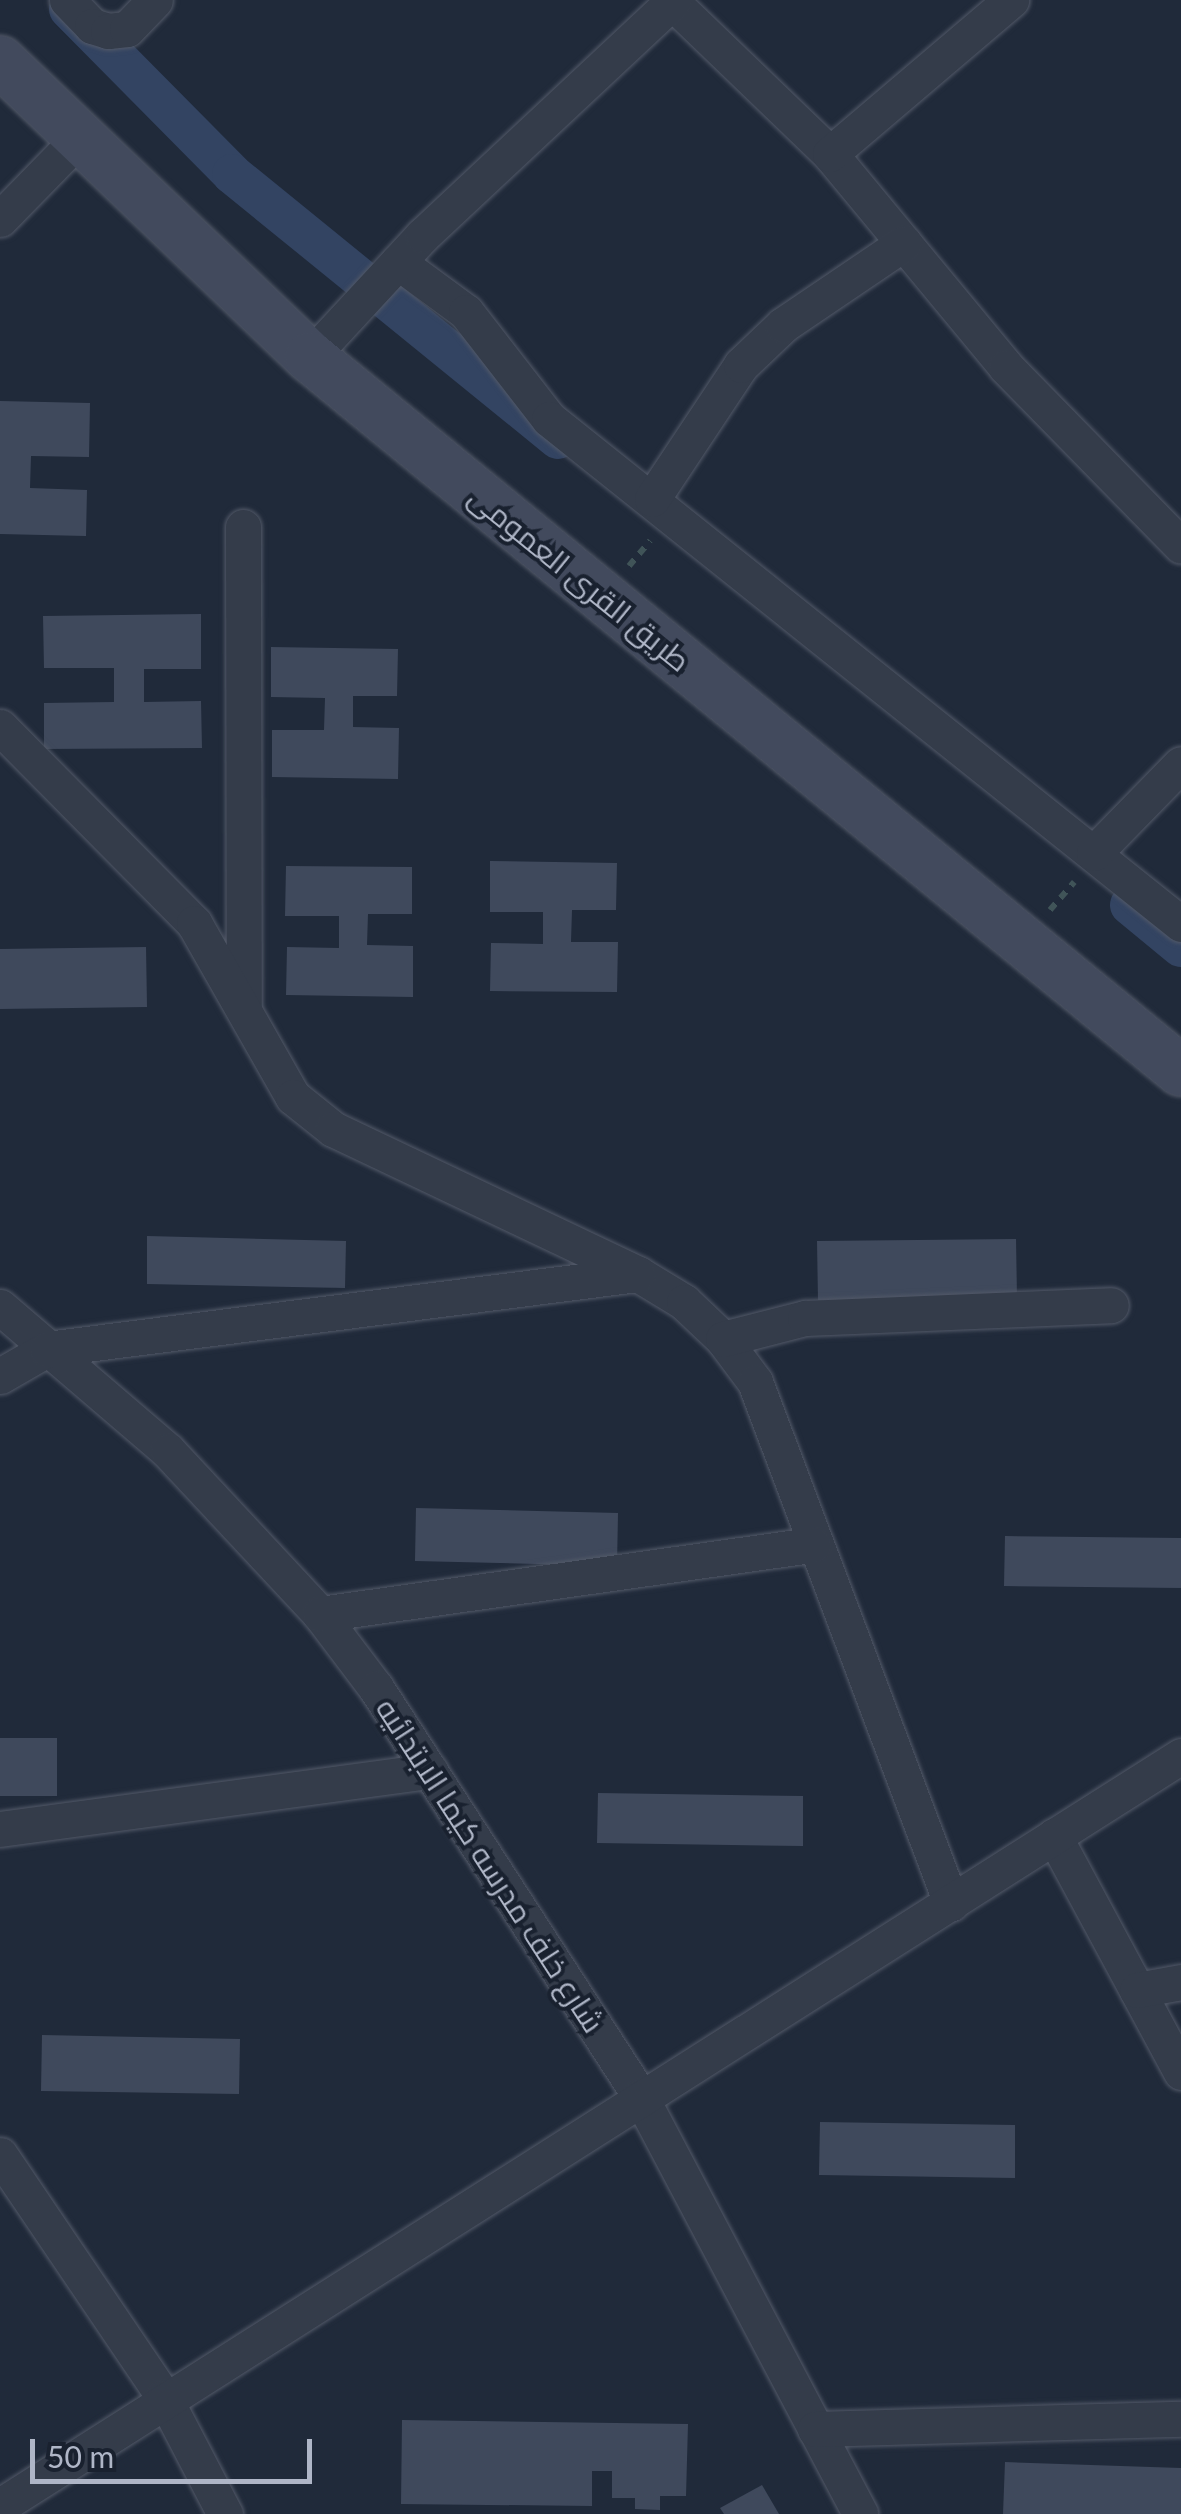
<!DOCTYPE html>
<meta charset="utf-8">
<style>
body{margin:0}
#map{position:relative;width:1181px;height:2514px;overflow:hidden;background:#202a3a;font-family:Lato,Cairo,sans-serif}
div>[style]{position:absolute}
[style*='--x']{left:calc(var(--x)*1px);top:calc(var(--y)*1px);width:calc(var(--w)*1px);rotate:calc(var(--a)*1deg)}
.canal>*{height:40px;margin:-20px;padding:0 20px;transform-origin:20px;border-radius:20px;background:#334462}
.building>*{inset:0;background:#3f495c}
.path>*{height:6px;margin-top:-3px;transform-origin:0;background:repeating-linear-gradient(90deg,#405458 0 8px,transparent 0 16px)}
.roads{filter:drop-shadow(0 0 2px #525968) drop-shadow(0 0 2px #525968)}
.street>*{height:35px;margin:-17.5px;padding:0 17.5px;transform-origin:17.5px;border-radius:17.5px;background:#343c4a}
.secondary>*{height:50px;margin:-25px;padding:0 25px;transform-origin:25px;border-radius:25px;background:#424a5d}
span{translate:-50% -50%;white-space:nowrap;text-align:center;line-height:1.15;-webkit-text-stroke:8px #19212f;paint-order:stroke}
.street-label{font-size:30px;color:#afb6c7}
.scale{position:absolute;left:30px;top:2439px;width:282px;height:45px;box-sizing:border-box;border:5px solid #afb6c7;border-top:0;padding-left:12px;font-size:30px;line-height:35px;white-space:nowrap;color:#afb6c7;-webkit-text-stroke:8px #19212f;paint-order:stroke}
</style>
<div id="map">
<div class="canal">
<div style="--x:69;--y:9;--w:232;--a:45.3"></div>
<div style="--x:232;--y:174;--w:420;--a:39.1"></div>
<div style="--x:1130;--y:905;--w:66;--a:39.5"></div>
</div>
<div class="building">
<div style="clip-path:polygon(0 401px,90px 403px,89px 457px,31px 456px,30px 488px,87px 490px,86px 536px,0 534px)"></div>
<div style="clip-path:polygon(201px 614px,201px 669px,144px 669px,144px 702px,201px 701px,202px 748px,44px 749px,44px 703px,114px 702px,114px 668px,44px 668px,43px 616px)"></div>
<div style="clip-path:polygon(271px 647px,398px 649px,397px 696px,353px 696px,353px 727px,399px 728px,398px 779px,272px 777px,272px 730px,324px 730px,325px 698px,271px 697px)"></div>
<div style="clip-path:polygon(490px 861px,617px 863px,616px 910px,572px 910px,571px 942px,618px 942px,617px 992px,490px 991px,491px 943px,543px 944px,543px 912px,490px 912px)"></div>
<div style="clip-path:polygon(286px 866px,412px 867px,412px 914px,368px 914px,367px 945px,413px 946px,413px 997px,286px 995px,287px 947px,339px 948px,339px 916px,285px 916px)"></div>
<div style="clip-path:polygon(146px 947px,147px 1007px,0 1009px,0 949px)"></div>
<div style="clip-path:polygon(147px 1236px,346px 1241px,345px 1288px,147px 1284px)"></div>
<div style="clip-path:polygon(1016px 1239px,1017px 1298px,818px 1300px,817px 1241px)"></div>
<div style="clip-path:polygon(416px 1508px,618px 1513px,617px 1566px,415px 1561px)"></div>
<div style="clip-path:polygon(1005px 1536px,1181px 1538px,1181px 1588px,1004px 1586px)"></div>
<div style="clip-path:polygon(0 1738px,57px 1738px,57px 1796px,0 1796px)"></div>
<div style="clip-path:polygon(598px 1793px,803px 1796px,803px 1846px,597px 1843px)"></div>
<div style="clip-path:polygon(42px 2035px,240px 2039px,239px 2094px,41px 2091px)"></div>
<div style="clip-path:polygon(820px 2122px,1015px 2125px,1015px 2178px,819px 2175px)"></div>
<div style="clip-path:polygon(402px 2420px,688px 2424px,686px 2496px,660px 2496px,660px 2510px,635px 2509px,635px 2498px,612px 2498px,612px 2471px,592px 2471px,592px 2506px,401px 2504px)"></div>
<div style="clip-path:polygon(1005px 2462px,1181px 2468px,1181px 2514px,1003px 2514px)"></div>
<div style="clip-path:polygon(762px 2485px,779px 2514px,724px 2514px,720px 2508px)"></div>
</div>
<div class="path">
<div style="--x:629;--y:566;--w:33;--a:-50"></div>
<div style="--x:1050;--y:910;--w:37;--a:-49"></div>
</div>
<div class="roads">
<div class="street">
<div style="--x:67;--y:0;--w:36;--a:46"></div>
<div style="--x:92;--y:26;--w:17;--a:17"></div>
<div style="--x:108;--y:31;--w:19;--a:-6"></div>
<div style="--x:127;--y:29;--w:40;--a:-46"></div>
<div style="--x:670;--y:0;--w:222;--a:43.9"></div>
<div style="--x:830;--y:154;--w:276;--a:50.4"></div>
<div style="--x:1006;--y:367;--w:250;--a:45.6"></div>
<div style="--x:830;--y:154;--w:238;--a:-40.4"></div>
<div style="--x:0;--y:219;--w:115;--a:-45.7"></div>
<div style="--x:398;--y:262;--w:84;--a:36.3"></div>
<div style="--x:466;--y:312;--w:135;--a:52.2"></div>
<div style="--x:549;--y:419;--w:809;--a:38.63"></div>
<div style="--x:310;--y:357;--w:166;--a:-47.2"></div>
<div style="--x:423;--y:235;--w:344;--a:-43.1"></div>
<div style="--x:652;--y:499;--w:161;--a:-56.4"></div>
<div style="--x:741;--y:365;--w:58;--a:-43.6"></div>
<div style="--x:783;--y:325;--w:146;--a:-34.1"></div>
<div style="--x:243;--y:527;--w:477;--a:89.9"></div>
<div style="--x:0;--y:727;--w:276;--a:45.3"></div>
<div style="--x:194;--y:923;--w:200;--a:60.4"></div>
<div style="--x:293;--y:1097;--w:51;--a:38.7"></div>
<div style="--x:333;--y:1129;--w:338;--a:25.4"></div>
<div style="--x:638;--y:1274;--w:54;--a:31.3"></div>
<div style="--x:684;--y:1302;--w:54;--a:43.5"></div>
<div style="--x:723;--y:1339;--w:54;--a:53.3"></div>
<div style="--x:755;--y:1382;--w:557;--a:69.38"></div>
<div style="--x:1094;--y:853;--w:124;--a:-45.7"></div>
<div style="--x:0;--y:1307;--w:221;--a:40.6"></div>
<div style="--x:168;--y:1451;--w:223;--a:47"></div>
<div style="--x:320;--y:1614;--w:93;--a:52.9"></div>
<div style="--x:376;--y:1688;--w:486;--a:57.1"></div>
<div style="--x:640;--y:2096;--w:472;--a:62.2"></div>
<div style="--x:723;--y:1339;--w:85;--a:-14.4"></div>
<div style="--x:805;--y:1318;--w:306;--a:-2.4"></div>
<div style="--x:0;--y:1376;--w:54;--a:-29.9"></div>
<div style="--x:47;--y:1349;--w:595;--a:-7.24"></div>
<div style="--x:320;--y:1614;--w:498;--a:-8"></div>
<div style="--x:0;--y:1829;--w:434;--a:-7.7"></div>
<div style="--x:1054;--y:1836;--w:268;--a:61.7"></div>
<div style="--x:1137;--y:1990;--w:45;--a:-10.3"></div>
<div style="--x:0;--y:2155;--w:292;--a:55.9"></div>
<div style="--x:164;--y:2397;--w:132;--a:62.5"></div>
<div style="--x:815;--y:2429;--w:366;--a:-1.6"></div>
<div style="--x:0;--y:2506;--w:1399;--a:-32.42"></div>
</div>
<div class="secondary">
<div style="--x:0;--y:61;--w:429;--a:43.7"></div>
<div style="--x:310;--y:357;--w:1126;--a:39.34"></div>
</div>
</div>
<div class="street-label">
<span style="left:580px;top:578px;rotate:39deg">طريق القرى العمومى</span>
<span style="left:491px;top:1865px;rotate:57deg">شارع خلف مدرسه كيما الابتدائيه</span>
</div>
<div class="scale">50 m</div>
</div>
